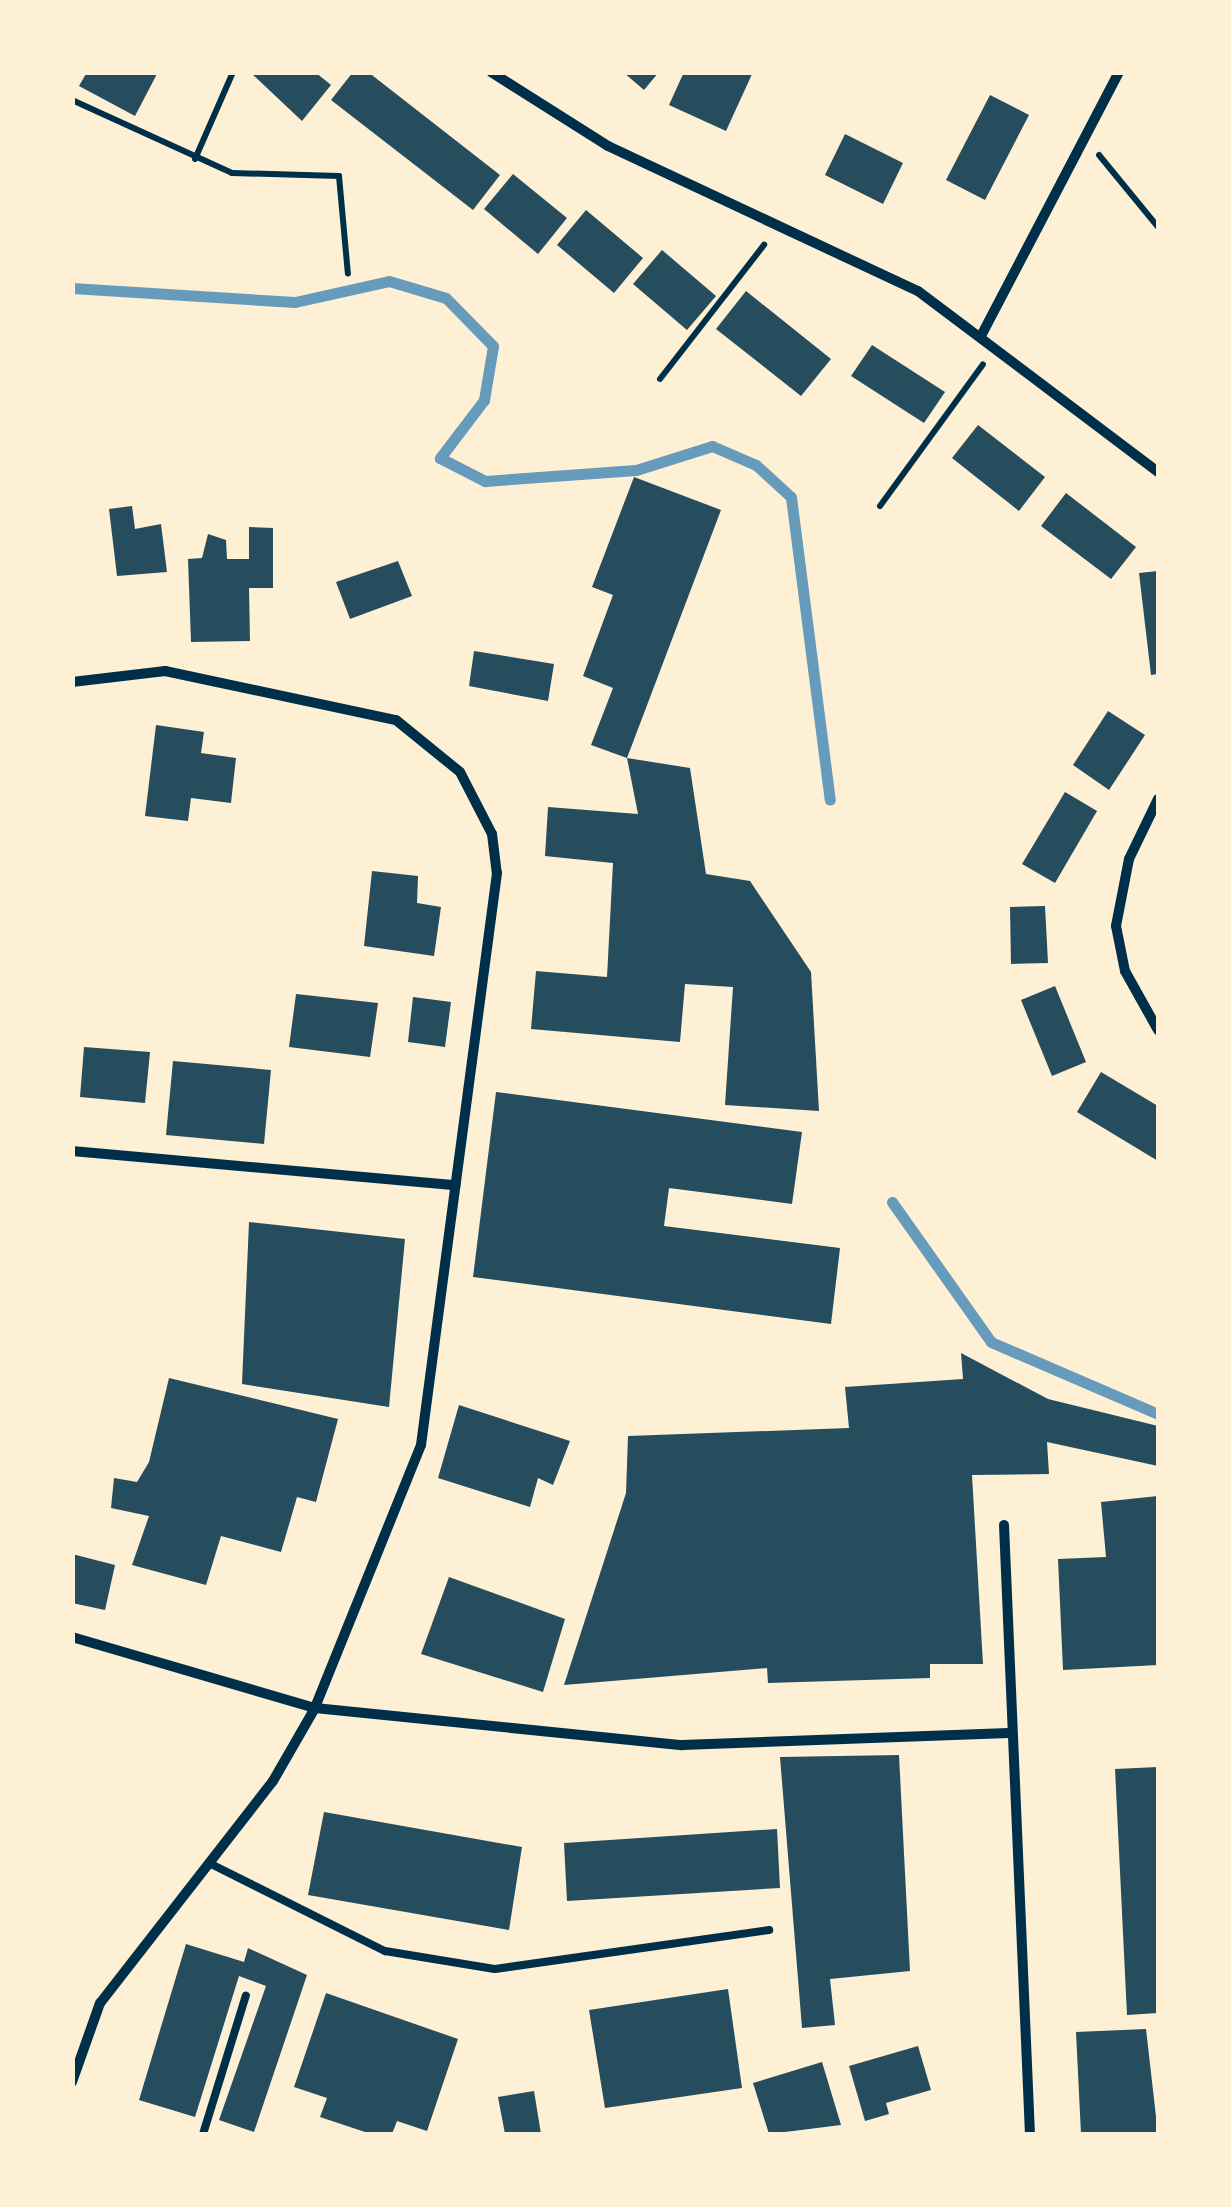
<!DOCTYPE html>
<style>
body{margin:0}
#map{position:relative;width:1231px;height:2207px;overflow:hidden;background:#fdf0d5;font-family:Cabin,sans-serif}
div>[style]{position:absolute}
[style*='--x']{left:calc(var(--x)*1px);top:calc(var(--y)*1px);width:calc(var(--w)*1px);rotate:calc(var(--a)*1deg)}
.stream>*{height:11px;margin:-5.5px;padding:0 5.5px;transform-origin:5.5px;border-radius:5.5px;background:#669bbc}
.building>*{inset:0;background:#264d5e}
.path>*{height:6px;margin:-3px;padding:0 3px;transform-origin:3px;border-radius:3px;background:#003049}
.service>*{height:8px;margin:-4px;padding:0 4px;transform-origin:4px;border-radius:4px;background:#003049}
.minor>*{height:10px;margin:-5px;padding:0 5px;transform-origin:5px;border-radius:5px;background:#003049}
span{translate:-50% -50%;white-space:nowrap;text-align:center;line-height:1.15;-webkit-text-stroke:10px #fdf0d5;paint-order:stroke}
.frame{position:absolute;inset:0;border:75px solid #fdf0d5;pointer-events:none}
</style>
<div id="map">
<div class="stream">
<div style="--x:72;--y:288;--w:223;--a:3.6"></div>
<div style="--x:295;--y:302;--w:96;--a:-12.6"></div>
<div style="--x:389;--y:281;--w:59;--a:16.6"></div>
<div style="--x:446;--y:298;--w:67;--a:45.6"></div>
<div style="--x:493;--y:346;--w:55;--a:99.5"></div>
<div style="--x:484;--y:400;--w:73;--a:127.2"></div>
<div style="--x:440;--y:458;--w:51;--a:27.1"></div>
<div style="--x:485;--y:481;--w:151;--a:-4.2"></div>
<div style="--x:636;--y:470;--w:80;--a:-17.5"></div>
<div style="--x:712;--y:446;--w:48;--a:23.4"></div>
<div style="--x:756;--y:465;--w:47;--a:42.4"></div>
<div style="--x:791;--y:497;--w:305;--a:82.7"></div>
<div style="--x:892;--y:1202;--w:171;--a:54.7"></div>
<div style="--x:991;--y:1342;--w:182;--a:23.3"></div>
</div>
<div class="building">
<div style="clip-path:polygon(87px 72px,158px 72px,135px 116px,79px 86px)"></div>
<div style="clip-path:polygon(250px 72px,315px 72px,331px 85px,302px 121px)"></div>
<div style="clip-path:polygon(353px 72px,368px 72px,500px 175px,473px 210px,331px 100px)"></div>
<div style="clip-path:polygon(623px 72px,659px 72px,644px 90px)"></div>
<div style="clip-path:polygon(684px 72px,753px 72px,726px 131px,669px 105px)"></div>
<div style="clip-path:polygon(990px 95px,1029px 115px,985px 200px,946px 180px)"></div>
<div style="clip-path:polygon(845px 134px,903px 163px,883px 204px,825px 175px)"></div>
<div style="clip-path:polygon(513px 174px,567px 218px,538px 254px,484px 209px)"></div>
<div style="clip-path:polygon(586px 210px,643px 258px,614px 293px,557px 245px)"></div>
<div style="clip-path:polygon(662px 250px,716px 296px,687px 330px,633px 284px)"></div>
<div style="clip-path:polygon(746px 291px,831px 359px,801px 396px,716px 329px)"></div>
<div style="clip-path:polygon(872px 345px,945px 392px,924px 423px,851px 376px)"></div>
<div style="clip-path:polygon(978px 425px,1045px 477px,1019px 511px,952px 458px)"></div>
<div style="clip-path:polygon(634px 477px,721px 510px,627px 758px,591px 745px,613px 688px,583px 676px,613px 595px,592px 587px)"></div>
<div style="clip-path:polygon(1066px 493px,1136px 547px,1111px 579px,1041px 526px)"></div>
<div style="clip-path:polygon(132px 506px,135px 529px,161px 524px,167px 572px,117px 576px,109px 509px)"></div>
<div style="clip-path:polygon(249px 527px,273px 528px,273px 588px,249px 588px,250px 641px,191px 642px,188px 559px,202px 558px,208px 534px,226px 540px,227px 559px,249px 559px)"></div>
<div style="clip-path:polygon(398px 561px,412px 596px,350px 619px,336px 582px)"></div>
<div style="clip-path:polygon(1158px 571px,1158px 674px,1151px 675px,1139px 573px)"></div>
<div style="clip-path:polygon(474px 651px,554px 664px,548px 701px,469px 686px)"></div>
<div style="clip-path:polygon(1108px 711px,1145px 735px,1109px 790px,1073px 765px)"></div>
<div style="clip-path:polygon(156px 725px,204px 732px,201px 753px,236px 758px,231px 803px,191px 798px,188px 821px,145px 816px)"></div>
<div style="clip-path:polygon(627px 758px,690px 768px,706px 874px,750px 881px,811px 972px,819px 1111px,725px 1105px,733px 987px,685px 984px,680px 1042px,531px 1029px,536px 971px,607px 977px,613px 863px,545px 856px,548px 807px,638px 814px)"></div>
<div style="clip-path:polygon(1065px 792px,1097px 811px,1055px 883px,1022px 864px)"></div>
<div style="clip-path:polygon(372px 871px,418px 876px,417px 903px,441px 907px,434px 956px,364px 946px)"></div>
<div style="clip-path:polygon(1045px 906px,1048px 963px,1011px 964px,1010px 907px)"></div>
<div style="clip-path:polygon(1055px 986px,1086px 1062px,1052px 1076px,1021px 1000px)"></div>
<div style="clip-path:polygon(296px 994px,378px 1003px,370px 1057px,289px 1047px)"></div>
<div style="clip-path:polygon(413px 997px,451px 1002px,445px 1047px,408px 1042px)"></div>
<div style="clip-path:polygon(84px 1047px,150px 1052px,145px 1103px,80px 1097px)"></div>
<div style="clip-path:polygon(173px 1061px,271px 1070px,264px 1144px,166px 1135px)"></div>
<div style="clip-path:polygon(1101px 1072px,1158px 1106px,1158px 1161px,1077px 1112px)"></div>
<div style="clip-path:polygon(496px 1092px,802px 1132px,792px 1204px,669px 1188px,664px 1226px,840px 1248px,831px 1324px,473px 1277px)"></div>
<div style="clip-path:polygon(249px 1222px,405px 1239px,389px 1407px,242px 1384px)"></div>
<div style="clip-path:polygon(961px 1353px,1048px 1399px,1158px 1426px,1158px 1466px,1047px 1442px,1049px 1474px,972px 1475px,983px 1664px,930px 1664px,930px 1678px,768px 1683px,767px 1668px,564px 1685px,626px 1493px,628px 1436px,849px 1428px,845px 1387px,963px 1379px)"></div>
<div style="clip-path:polygon(169px 1378px,338px 1419px,316px 1502px,297px 1497px,281px 1552px,221px 1536px,206px 1585px,132px 1565px,149px 1516px,111px 1508px,114px 1478px,137px 1482px,149px 1462px)"></div>
<div style="clip-path:polygon(459px 1405px,570px 1441px,553px 1485px,538px 1478px,530px 1507px,438px 1478px)"></div>
<div style="clip-path:polygon(1158px 1496px,1158px 1665px,1063px 1670px,1058px 1559px,1106px 1557px,1101px 1502px)"></div>
<div style="clip-path:polygon(72px 1554px,115px 1565px,105px 1610px,72px 1603px)"></div>
<div style="clip-path:polygon(449px 1577px,565px 1619px,543px 1692px,421px 1654px)"></div>
<div style="clip-path:polygon(899px 1755px,910px 1971px,830px 1979px,835px 2025px,802px 2028px,780px 1757px)"></div>
<div style="clip-path:polygon(1158px 1767px,1158px 2013px,1127px 2015px,1115px 1769px)"></div>
<div style="clip-path:polygon(324px 1812px,522px 1847px,509px 1930px,308px 1895px)"></div>
<div style="clip-path:polygon(777px 1829px,780px 1888px,567px 1901px,564px 1843px)"></div>
<div style="clip-path:polygon(186px 1944px,244px 1962px,248px 1948px,307px 1975px,254px 2132px,219px 2120px,266px 1986px,239px 1976px,195px 2117px,139px 2100px)"></div>
<div style="clip-path:polygon(728px 1989px,742px 2088px,605px 2108px,589px 2010px)"></div>
<div style="clip-path:polygon(326px 1993px,458px 2039px,427px 2131px,397px 2121px,392px 2134px,371px 2134px,320px 2117px,327px 2098px,294px 2087px)"></div>
<div style="clip-path:polygon(1146px 2029px,1158px 2134px,1081px 2134px,1076px 2032px)"></div>
<div style="clip-path:polygon(918px 2046px,931px 2090px,886px 2103px,889px 2114px,865px 2121px,849px 2066px)"></div>
<div style="clip-path:polygon(822px 2062px,841px 2125px,769px 2134px,753px 2083px)"></div>
<div style="clip-path:polygon(534px 2091px,541px 2134px,505px 2134px,498px 2097px)"></div>
</div>
<div class="path">
<div style="--x:72;--y:100;--w:176;--a:24.5"></div>
<div style="--x:232;--y:173;--w:107;--a:1.6"></div>
<div style="--x:339;--y:176;--w:98;--a:84.8"></div>
<div style="--x:1099;--y:155;--w:93;--a:50.7"></div>
<div style="--x:195;--y:159;--w:95;--a:-66.4"></div>
<div style="--x:660;--y:379;--w:170;--a:-52.2"></div>
<div style="--x:880;--y:506;--w:175;--a:-54"></div>
</div>
<div class="service">
<div style="--x:209;--y:1863;--w:197;--a:26.6"></div>
<div style="--x:385;--y:1951;--w:111;--a:9.3"></div>
<div style="--x:495;--y:1969;--w:277;--a:-8.1"></div>
<div style="--x:203;--y:2134;--w:145;--a:-72.8"></div>
</div>
<div class="minor">
<div style="--x:491;--y:72;--w:138;--a:32.3"></div>
<div style="--x:608;--y:146;--w:342;--a:25.1"></div>
<div style="--x:918;--y:291;--w:301;--a:37"></div>
<div style="--x:981;--y:336;--w:298;--a:-62.4"></div>
<div style="--x:72;--y:682;--w:94;--a:-6.7"></div>
<div style="--x:165;--y:671;--w:236;--a:12"></div>
<div style="--x:396;--y:720;--w:82;--a:39.1"></div>
<div style="--x:460;--y:772;--w:70;--a:62.7"></div>
<div style="--x:492;--y:834;--w:39;--a:83"></div>
<div style="--x:497;--y:873;--w:577;--a:97.57"></div>
<div style="--x:421;--y:1445;--w:284;--a:112"></div>
<div style="--x:315;--y:1708;--w:84;--a:119.9"></div>
<div style="--x:273;--y:1781;--w:281;--a:127.9"></div>
<div style="--x:100;--y:2003;--w:84;--a:109.5"></div>
<div style="--x:1158;--y:799;--w:67;--a:115.8"></div>
<div style="--x:1129;--y:859;--w:68;--a:101"></div>
<div style="--x:1116;--y:926;--w:46;--a:78.7"></div>
<div style="--x:1125;--y:971;--w:68;--a:60.8"></div>
<div style="--x:72;--y:1151;--w:385;--a:5.1"></div>
<div style="--x:1004;--y:1525;--w:610;--a:87.56"></div>
<div style="--x:72;--y:1637;--w:253;--a:16.3"></div>
<div style="--x:315;--y:1708;--w:369;--a:5.8"></div>
<div style="--x:682;--y:1745;--w:327;--a:-2.1"></div>
</div>
<div class="frame"></div>
</div>
